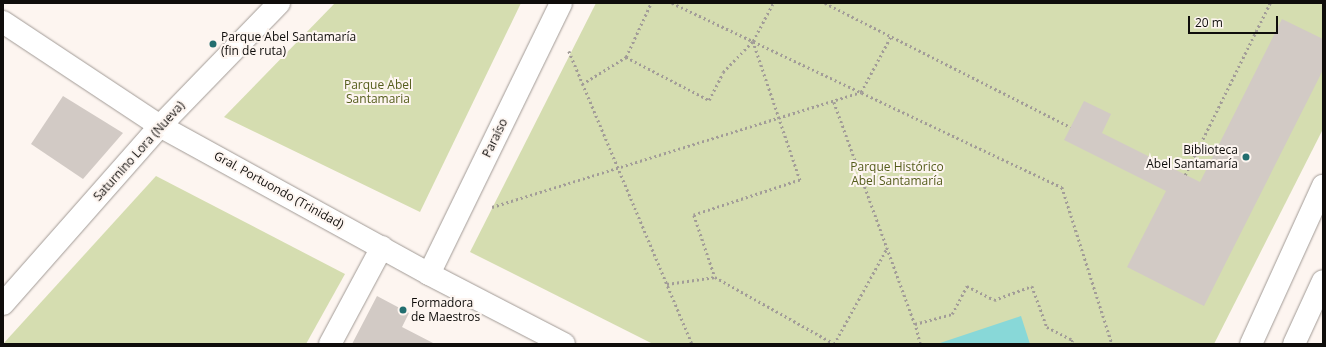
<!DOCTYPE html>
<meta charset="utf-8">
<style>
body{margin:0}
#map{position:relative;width:1326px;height:347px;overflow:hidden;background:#fdf5f0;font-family:"Open Sans",sans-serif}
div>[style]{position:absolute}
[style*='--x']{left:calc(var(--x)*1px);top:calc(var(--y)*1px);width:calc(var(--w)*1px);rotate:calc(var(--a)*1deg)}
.green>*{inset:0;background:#d5ddb0}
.water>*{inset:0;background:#88d8d8}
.building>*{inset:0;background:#d2cac5}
.path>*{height:2.5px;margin-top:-1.25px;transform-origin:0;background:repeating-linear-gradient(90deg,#a29c98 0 2px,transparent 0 5px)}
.roads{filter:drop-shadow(0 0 1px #a19a95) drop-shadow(0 0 1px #a19a95)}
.minor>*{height:22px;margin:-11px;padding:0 11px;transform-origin:11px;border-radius:11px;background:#fff}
.tertiary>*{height:22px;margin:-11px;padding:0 11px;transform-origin:11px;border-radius:11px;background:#fff}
.secondary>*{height:22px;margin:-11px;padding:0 11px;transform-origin:11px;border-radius:11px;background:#fff}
.primary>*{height:22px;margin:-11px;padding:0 11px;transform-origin:11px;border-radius:11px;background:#fff}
.dots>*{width:11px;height:11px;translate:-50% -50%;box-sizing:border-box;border:2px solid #fdf5f0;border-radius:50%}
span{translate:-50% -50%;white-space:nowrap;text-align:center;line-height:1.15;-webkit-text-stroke:4px #fdf5f0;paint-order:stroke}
.poi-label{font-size:12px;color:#0f0d0b}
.left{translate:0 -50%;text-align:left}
.right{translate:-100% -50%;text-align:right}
.park-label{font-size:12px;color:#555d1c}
.street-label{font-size:12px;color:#0f0d0b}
.frame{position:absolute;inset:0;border:4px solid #0f0d0b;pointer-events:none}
.scale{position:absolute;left:1188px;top:16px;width:90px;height:18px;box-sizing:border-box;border:2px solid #0f0d0b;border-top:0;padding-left:5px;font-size:12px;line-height:14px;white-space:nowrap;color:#0f0d0b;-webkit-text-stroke:3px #fdf5f0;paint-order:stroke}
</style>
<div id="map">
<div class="green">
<div style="clip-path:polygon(335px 3px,521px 3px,420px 212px,224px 117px)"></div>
<div style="clip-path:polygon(596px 3px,1323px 3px,1323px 129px,1214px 344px,653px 344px,470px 252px)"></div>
<div style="clip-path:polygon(156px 176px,345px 274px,306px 344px,3px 344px)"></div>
</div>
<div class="water">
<div style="clip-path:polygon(1021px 316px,1030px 344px,940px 344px,940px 343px)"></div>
</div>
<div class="building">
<div style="clip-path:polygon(1282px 19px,1323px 39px,1323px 70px,1204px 306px,1127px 267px,1166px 191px,1064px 140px,1084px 101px,1111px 114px,1102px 133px,1200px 182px)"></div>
<div style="clip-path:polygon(63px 96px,123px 133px,83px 179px,31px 144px)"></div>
<div style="clip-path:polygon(377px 296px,409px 313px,402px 327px,435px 344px,352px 344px)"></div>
</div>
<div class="path">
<div style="--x:672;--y:3;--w:431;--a:25.3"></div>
<div style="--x:1062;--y:187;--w:165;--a:72.3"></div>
<div style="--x:825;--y:3;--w:275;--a:26.8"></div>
<div style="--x:753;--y:41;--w:43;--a:-62.2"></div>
<div style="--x:569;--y:51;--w:318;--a:67.2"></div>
<div style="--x:626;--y:57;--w:93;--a:27.4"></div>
<div style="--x:709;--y:100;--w:31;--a:-63"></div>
<div style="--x:723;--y:72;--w:43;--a:-45.9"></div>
<div style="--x:753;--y:41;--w:147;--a:71.3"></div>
<div style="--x:800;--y:180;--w:112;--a:161.7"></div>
<div style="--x:694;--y:215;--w:65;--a:71.3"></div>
<div style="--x:582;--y:84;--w:52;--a:-31.5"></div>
<div style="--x:626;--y:57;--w:60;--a:-65.2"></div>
<div style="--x:834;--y:102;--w:236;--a:70"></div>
<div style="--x:1185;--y:175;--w:192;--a:-63.7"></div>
<div style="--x:492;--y:207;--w:387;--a:-17.3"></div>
<div style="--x:861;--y:92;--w:64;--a:-61.8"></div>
<div style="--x:667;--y:284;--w:49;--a:-8.3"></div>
<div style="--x:715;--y:277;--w:135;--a:29.2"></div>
<div style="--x:834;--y:344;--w:110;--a:-61.1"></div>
<div style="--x:920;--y:344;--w:21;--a:-104"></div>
<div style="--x:915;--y:324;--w:38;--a:-15"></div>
<div style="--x:952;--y:314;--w:32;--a:-62"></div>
<div style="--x:967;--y:286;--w:30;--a:27"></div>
<div style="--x:994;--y:300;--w:40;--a:-20.2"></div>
<div style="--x:1032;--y:286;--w:44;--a:69.9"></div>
<div style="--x:1047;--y:327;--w:29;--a:27"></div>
<div style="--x:1073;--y:340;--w:4;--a:117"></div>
</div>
<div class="roads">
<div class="minor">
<div style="--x:429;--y:274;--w:301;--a:-64"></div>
<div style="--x:330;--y:344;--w:110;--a:-61.8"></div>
</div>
<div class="tertiary">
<div style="--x:3;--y:22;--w:188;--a:33.5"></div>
</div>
<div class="secondary">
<div style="--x:160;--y:126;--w:307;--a:28.8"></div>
<div style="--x:429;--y:274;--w:152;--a:27.4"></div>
<div style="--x:3;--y:304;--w:237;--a:-48.6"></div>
<div style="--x:160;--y:126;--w:171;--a:-45.9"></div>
</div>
<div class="primary">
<div style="--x:1251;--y:344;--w:174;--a:-65.5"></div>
<div style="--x:1294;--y:344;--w:69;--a:-65.3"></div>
</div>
</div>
<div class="dots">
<div style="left:213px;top:44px;background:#226e6f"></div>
<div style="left:1246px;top:157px;background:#226e6f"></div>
<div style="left:403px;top:310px;background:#226e6f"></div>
</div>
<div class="poi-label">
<span class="left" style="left:221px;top:44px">Parque Abel Santamaría<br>(fin de ruta)</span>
<span class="right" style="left:1238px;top:157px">Biblioteca<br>Abel Santamaría</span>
<span class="left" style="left:411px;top:310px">Formadora<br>de Maestros</span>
</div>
<div class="park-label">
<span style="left:378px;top:92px">Parque Abel<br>Santamaria</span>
<span style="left:897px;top:174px">Parque Histórico<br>Abel Santamaría</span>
</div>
<div class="street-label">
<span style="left:495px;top:138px;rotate:-64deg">Paraíso</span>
<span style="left:139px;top:151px;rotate:-48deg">Saturnino Lora (Nueva)</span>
<span style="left:279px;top:190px;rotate:29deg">Gral. Portuondo (Trinidad)</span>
</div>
<div class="frame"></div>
<div class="scale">20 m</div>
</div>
